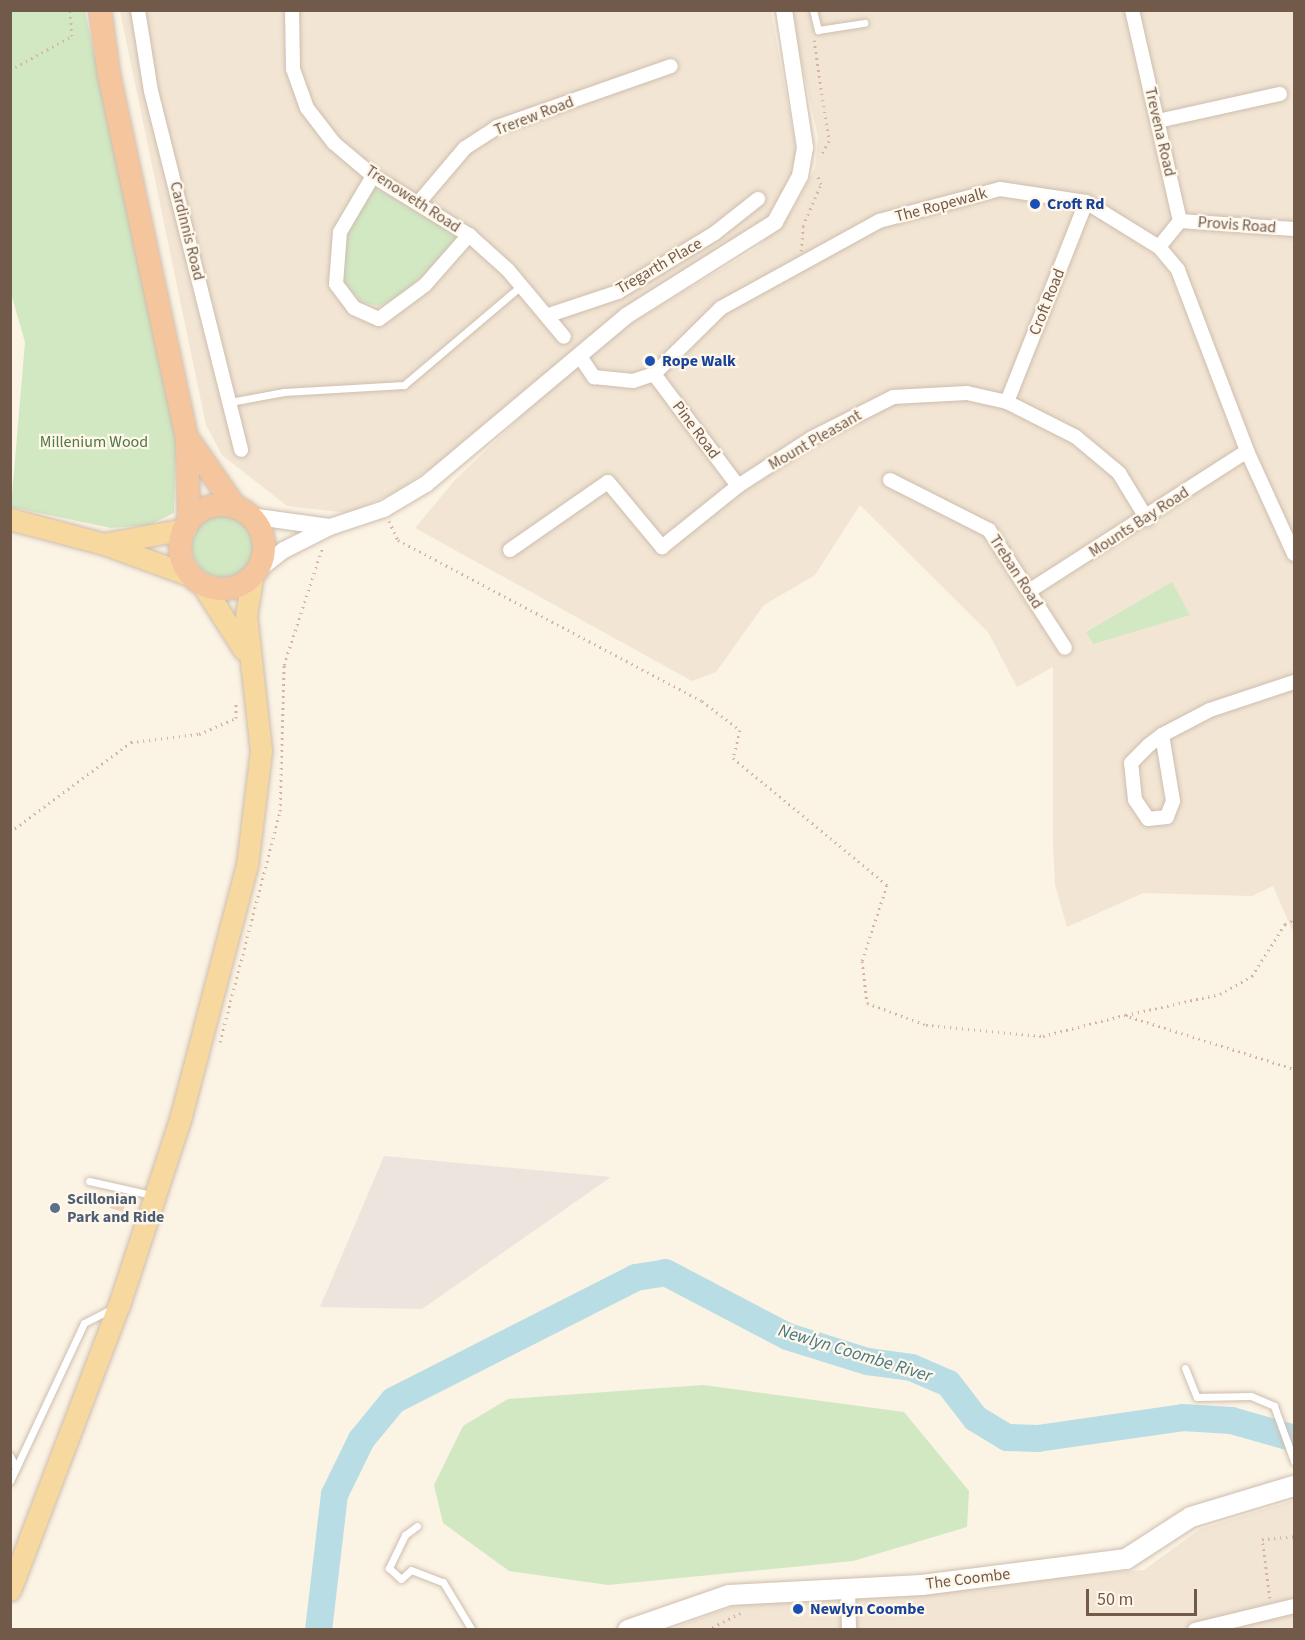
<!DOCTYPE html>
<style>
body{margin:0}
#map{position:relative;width:1305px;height:1640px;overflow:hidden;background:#fbf3e4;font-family:"Source Sans 3",sans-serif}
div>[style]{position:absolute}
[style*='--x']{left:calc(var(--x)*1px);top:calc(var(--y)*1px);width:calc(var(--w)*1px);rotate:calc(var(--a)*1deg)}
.residential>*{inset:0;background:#f2e5d3}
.industrial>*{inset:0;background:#ebe5de}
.green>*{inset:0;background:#d1e8c3}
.round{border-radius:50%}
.river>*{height:27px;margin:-13.5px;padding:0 13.5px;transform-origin:13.5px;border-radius:13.5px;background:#b9dde4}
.building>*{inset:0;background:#efd2bd}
.path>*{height:3px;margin-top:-1.5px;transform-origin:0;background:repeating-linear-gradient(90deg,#d4b5a0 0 1.5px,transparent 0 6px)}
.roads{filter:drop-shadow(0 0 2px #cebdae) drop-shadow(0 0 2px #cebdae)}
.service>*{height:7px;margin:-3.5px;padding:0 3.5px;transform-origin:3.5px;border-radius:3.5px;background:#fff}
.minor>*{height:14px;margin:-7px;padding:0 7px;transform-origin:7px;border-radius:7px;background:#fff}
.tertiary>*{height:16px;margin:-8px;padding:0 8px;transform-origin:8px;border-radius:8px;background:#fff}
.secondary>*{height:20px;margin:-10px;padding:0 10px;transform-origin:10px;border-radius:10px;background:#fff}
.primary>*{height:21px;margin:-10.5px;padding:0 10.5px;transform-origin:10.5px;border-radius:10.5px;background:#f7d89f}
.trunk>*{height:22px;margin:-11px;padding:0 11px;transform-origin:11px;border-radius:11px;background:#f5c69e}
.trunk>.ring{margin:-11px;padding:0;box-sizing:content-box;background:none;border:22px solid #f5c69e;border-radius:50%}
.dots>*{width:16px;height:16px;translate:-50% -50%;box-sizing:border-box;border:3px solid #fef7ea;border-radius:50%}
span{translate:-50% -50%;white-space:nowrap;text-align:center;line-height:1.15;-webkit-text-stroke:4.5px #fef7ea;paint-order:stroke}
.street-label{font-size:16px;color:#725a4b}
.transit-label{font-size:16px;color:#164399;font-weight:700}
.left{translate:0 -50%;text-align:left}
.park-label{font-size:16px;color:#527843}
.service-label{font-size:16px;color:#4e5e75;font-weight:700}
.water-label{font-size:18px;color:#467985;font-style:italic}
.frame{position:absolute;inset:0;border:12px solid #725a4b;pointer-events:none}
.scale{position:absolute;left:1086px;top:1589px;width:111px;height:27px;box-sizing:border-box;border:3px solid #725a4b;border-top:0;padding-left:8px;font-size:18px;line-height:21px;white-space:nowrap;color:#725a4b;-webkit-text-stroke:4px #fef7ea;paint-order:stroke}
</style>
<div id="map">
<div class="residential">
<div style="clip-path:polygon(120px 11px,771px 11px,799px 165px,767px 220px,558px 363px,451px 454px,396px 492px,348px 513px,287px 506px,222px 455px,206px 425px)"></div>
<div style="clip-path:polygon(790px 11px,1294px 11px,1294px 934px,1273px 886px,1252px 896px,1143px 893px,1067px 927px,1055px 885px,1053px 842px,1053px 667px,1017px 687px,988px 632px,860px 505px,815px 575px,764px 605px,716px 672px,692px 681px,415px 528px,455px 480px,560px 379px,629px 324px,757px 248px,791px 212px,815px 169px,818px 137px)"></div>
<div style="clip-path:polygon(1294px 1500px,1294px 1629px,669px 1630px,744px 1602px,1144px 1570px,1200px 1529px)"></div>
</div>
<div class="industrial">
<div style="clip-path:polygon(384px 1156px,611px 1177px,422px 1309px,320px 1307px)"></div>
</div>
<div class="green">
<div style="clip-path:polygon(11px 11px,85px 11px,176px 439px,174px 513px,149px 525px,111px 528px,11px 507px,25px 342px,10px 290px)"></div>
<div style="clip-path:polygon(371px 185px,456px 236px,455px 244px,404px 293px,380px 306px,362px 302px,343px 283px,346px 225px)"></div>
<div class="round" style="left:192px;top:514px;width:64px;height:64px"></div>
<div style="clip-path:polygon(1172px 582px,1190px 615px,1093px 644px,1086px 632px)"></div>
<div style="clip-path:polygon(703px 1385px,904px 1412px,969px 1491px,967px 1527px,853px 1561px,608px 1585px,509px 1571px,443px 1523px,434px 1485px,463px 1426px,508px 1399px)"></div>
</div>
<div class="river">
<div style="--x:318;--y:1630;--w:137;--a:-83.3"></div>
<div style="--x:334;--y:1494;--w:61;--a:-63.9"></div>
<div style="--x:361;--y:1439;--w:50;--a:-50.6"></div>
<div style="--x:393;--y:1400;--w:271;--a:-26.9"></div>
<div style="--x:635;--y:1277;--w:30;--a:-9"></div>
<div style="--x:665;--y:1272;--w:138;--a:27.7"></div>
<div style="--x:787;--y:1336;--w:84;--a:17.4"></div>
<div style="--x:867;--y:1361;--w:44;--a:7.8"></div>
<div style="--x:911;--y:1367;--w:40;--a:23.4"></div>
<div style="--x:948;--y:1383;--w:44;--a:52.4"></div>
<div style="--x:975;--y:1418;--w:37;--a:31"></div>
<div style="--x:1007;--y:1437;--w:30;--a:2"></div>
<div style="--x:1037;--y:1438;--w:147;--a:-8.2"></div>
<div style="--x:1182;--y:1417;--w:49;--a:3.5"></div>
<div style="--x:1231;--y:1420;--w:66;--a:15.9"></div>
</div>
<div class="building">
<div style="clip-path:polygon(114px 1194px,127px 1198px,123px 1212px,110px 1208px)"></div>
</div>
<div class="path">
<div style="--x:814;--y:40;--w:102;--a:81.6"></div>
<div style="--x:829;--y:141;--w:18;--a:119"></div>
<div style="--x:10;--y:70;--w:71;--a:-28.7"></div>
<div style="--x:72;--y:36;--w:26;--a:-94"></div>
<div style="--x:801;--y:251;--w:25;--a:-85"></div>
<div style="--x:803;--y:226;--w:46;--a:-66.8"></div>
<div style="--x:821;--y:184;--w:12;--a:-114"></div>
<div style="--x:10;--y:330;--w:94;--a:90"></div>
<div style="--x:389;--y:521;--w:21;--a:65"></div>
<div style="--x:398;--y:540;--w:344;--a:27.9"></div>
<div style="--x:702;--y:701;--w:48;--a:37.3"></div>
<div style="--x:740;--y:730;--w:29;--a:104"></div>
<div style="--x:733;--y:758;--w:200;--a:39.5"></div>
<div style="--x:887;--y:885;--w:80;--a:108.2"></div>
<div style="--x:862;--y:961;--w:42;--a:83.2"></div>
<div style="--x:867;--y:1003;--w:63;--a:20.4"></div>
<div style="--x:926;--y:1025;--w:118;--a:5.4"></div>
<div style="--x:1043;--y:1036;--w:84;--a:-14.5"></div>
<div style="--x:1124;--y:1015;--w:178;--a:17.6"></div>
<div style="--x:10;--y:832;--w:151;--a:-36.6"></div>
<div style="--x:131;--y:742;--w:68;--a:-6.7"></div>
<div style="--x:199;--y:734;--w:40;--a:-23.4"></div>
<div style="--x:236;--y:718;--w:17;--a:-90"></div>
<div style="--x:1126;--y:1015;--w:96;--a:-12.6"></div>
<div style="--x:1220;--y:994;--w:37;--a:-29"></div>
<div style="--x:1252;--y:976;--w:62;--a:-57.6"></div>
<div style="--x:1285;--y:924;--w:9;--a:-27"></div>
<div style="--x:1293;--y:920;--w:4;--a:76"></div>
<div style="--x:220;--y:1042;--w:239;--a:-75.4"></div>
<div style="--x:280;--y:811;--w:146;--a:-88.4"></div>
<div style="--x:284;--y:665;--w:125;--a:-71.9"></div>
<div style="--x:1270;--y:1598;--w:60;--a:-97.7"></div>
<div style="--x:1262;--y:1539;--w:32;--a:-5"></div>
<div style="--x:707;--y:1630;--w:39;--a:-27"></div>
</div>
<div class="roads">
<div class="service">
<div style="--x:813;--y:10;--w:21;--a:76"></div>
<div style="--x:818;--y:30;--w:47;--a:-8.7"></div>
<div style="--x:230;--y:402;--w:55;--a:-10.5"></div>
<div style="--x:284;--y:392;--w:120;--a:-3.3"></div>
<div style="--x:404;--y:385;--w:155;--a:-40.3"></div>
<div style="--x:89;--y:1181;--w:65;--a:12.5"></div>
<div style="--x:1185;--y:1368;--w:31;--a:68"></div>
<div style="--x:1197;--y:1397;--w:54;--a:-1.1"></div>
<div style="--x:1251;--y:1396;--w:25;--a:23"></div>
<div style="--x:1274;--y:1406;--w:59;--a:70"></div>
<div style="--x:10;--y:1456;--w:13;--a:63"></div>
<div style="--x:10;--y:1481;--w:174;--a:-64.9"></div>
<div style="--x:84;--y:1323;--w:31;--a:-27"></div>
<div style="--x:417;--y:1526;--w:15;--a:143"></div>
<div style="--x:405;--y:1535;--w:37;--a:116"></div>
<div style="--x:389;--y:1568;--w:16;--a:43"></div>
<div style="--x:401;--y:1579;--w:13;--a:-42"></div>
<div style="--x:411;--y:1570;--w:34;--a:21"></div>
<div style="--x:443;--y:1582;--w:56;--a:58.9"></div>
</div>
<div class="minor">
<div style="--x:138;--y:10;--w:82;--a:80.9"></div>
<div style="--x:151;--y:91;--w:370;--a:75.9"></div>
<div style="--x:292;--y:10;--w:59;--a:89"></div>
<div style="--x:293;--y:69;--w:41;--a:70.3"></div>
<div style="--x:307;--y:108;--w:44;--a:52.4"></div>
<div style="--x:334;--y:143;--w:51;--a:40.2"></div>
<div style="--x:373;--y:176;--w:113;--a:31.6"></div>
<div style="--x:469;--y:235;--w:52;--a:41.9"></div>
<div style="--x:508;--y:270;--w:87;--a:50.1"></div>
<div style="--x:1132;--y:10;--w:216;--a:77.2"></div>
<div style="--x:1180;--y:221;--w:33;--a:129"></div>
<div style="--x:1158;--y:121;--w:125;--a:-12.5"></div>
<div style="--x:373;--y:176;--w:65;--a:120.5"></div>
<div style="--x:340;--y:232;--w:52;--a:94.4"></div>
<div style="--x:336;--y:284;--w:30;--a:53"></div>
<div style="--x:354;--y:308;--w:27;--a:24"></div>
<div style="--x:379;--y:319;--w:57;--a:-36.5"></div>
<div style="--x:425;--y:285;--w:67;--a:-48.7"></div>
<div style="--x:420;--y:201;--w:70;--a:-49.7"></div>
<div style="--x:465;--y:148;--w:38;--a:-33"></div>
<div style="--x:497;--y:127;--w:184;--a:-19.3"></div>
<div style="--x:1180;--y:221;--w:114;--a:4"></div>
<div style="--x:549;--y:315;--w:73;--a:-18.4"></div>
<div style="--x:618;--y:292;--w:114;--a:-31.3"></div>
<div style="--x:715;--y:233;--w:55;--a:-38.3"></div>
<div style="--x:579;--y:355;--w:27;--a:56"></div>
<div style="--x:594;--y:377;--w:39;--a:6"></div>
<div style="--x:633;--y:381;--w:22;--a:-18"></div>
<div style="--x:654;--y:374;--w:94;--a:-44.6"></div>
<div style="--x:721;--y:308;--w:180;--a:-28.8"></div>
<div style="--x:879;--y:221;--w:125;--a:-14.8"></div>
<div style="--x:1000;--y:189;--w:87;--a:8.6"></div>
<div style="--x:1086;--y:202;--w:86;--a:31.7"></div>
<div style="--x:1159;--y:247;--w:30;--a:50"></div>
<div style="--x:1178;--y:270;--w:194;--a:69.1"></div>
<div style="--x:1247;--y:451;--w:113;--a:65.5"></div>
<div style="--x:654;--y:374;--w:140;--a:53.1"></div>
<div style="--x:1007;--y:402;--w:215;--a:-68.4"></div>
<div style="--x:890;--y:480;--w:111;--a:26.8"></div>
<div style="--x:989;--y:530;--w:140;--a:57.2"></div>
<div style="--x:510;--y:550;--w:119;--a:-34.8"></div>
<div style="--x:608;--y:482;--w:85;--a:50.3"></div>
<div style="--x:662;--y:547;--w:97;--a:-38.8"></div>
<div style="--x:738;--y:486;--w:88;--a:-33"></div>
<div style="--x:812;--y:438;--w:91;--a:-26.8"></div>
<div style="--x:893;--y:397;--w:74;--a:-3.1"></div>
<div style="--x:967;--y:393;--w:41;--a:12.7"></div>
<div style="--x:1007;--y:402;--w:77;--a:26.9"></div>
<div style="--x:1076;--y:437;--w:56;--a:39.9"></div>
<div style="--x:1119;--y:473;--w:54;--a:58.7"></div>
<div style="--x:1029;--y:591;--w:259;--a:-32.7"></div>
<div style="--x:1162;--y:735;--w:67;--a:80.5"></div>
<div style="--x:1173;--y:801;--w:17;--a:111"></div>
<div style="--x:1167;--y:817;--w:19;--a:174"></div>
<div style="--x:1148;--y:819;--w:23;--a:-124"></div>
<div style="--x:1135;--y:800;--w:37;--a:-96"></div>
<div style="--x:1131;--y:763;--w:25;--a:-45"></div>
<div style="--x:1149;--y:745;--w:16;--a:-38"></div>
<div style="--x:1162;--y:735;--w:54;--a:-27.5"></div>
<div style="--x:1210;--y:710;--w:89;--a:-18.4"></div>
<div style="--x:848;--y:1588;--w:42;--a:88.6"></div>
<div style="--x:1195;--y:1630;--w:102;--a:-13.6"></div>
</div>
<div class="tertiary">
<div style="--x:250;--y:516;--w:80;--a:7.9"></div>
<div style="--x:257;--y:571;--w:34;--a:-38"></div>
<div style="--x:284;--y:550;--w:51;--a:-26.6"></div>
<div style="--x:330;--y:527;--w:57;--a:-18.4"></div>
<div style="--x:384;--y:509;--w:49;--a:-30.8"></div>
<div style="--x:426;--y:484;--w:261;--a:-40"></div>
<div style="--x:626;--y:316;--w:176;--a:-32.2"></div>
<div style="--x:775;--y:222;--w:52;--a:-61.5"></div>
<div style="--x:800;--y:176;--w:29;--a:-80"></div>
<div style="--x:805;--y:147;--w:139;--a:-98.7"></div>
</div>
<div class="secondary">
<div style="--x:628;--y:1630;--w:107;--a:-19.1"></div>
<div style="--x:729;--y:1595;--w:193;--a:-3"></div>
<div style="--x:922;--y:1585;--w:206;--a:-7.3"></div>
<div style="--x:1126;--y:1559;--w:77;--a:-32.9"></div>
<div style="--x:1191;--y:1517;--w:108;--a:-16.8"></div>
</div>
<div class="primary">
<div style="--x:10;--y:519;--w:97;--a:14.9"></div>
<div style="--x:104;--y:544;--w:94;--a:20"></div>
<div style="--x:108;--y:543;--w:78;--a:-10.3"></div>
<div style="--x:202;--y:584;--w:78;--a:57.5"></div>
<div style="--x:10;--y:1590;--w:305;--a:-69.1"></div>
<div style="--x:119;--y:1305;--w:199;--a:-71.8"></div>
<div style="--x:181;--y:1116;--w:260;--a:-75.3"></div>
<div style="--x:247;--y:865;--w:115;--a:-83"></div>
<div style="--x:261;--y:751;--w:136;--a:-96.3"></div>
<div style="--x:246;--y:616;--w:38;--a:-81"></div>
</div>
<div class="trunk">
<div style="--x:100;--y:10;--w:66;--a:82.1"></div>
<div style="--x:109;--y:75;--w:371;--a:77.9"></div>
<div style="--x:187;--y:438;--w:84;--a:88.6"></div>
<div style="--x:188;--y:439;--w:84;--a:55.2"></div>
<div class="ring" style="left:180px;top:505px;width:62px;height:62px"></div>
</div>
</div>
<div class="dots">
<div style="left:1035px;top:204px;background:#1a4fb4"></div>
<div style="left:650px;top:361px;background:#1a4fb4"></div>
<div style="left:55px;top:1208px;background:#5c6f8a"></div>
<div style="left:798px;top:1609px;background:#1a4fb4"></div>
</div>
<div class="street-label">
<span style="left:534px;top:116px;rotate:-21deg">Trerew Road</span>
<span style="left:1160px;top:132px;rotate:77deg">Trevena Road</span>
<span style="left:413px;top:199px;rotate:33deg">Trenoweth Road</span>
<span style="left:941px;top:205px;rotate:-15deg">The Ropewalk</span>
<span style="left:1237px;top:225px;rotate:4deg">Provis Road</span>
<span style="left:187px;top:231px;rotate:76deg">Cardinnis Road</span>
<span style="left:659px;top:266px;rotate:-30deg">Tregarth Place</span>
<span style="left:1047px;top:302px;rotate:-68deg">Croft Road</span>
<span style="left:696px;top:430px;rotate:53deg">Pine Road</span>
<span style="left:815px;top:440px;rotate:-30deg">Mount Pleasant</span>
<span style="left:1139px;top:522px;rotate:-33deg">Mounts Bay Road</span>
<span style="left:1016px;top:572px;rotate:57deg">Treban Road</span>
<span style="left:968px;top:1579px;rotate:-7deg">The Coombe</span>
</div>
<div class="transit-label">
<span class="left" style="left:1047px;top:204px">Croft Rd</span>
<span class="left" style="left:662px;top:361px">Rope Walk</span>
<span class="left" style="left:810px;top:1609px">Newlyn Coombe</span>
</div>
<div class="park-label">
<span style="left:94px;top:442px">Millenium Wood</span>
</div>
<div class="service-label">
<span class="left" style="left:67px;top:1208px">Scillonian<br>Park and Ride</span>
</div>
<div class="water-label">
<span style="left:855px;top:1354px;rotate:17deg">Newlyn Coombe River</span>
</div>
<div class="frame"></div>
<div class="scale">50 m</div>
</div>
